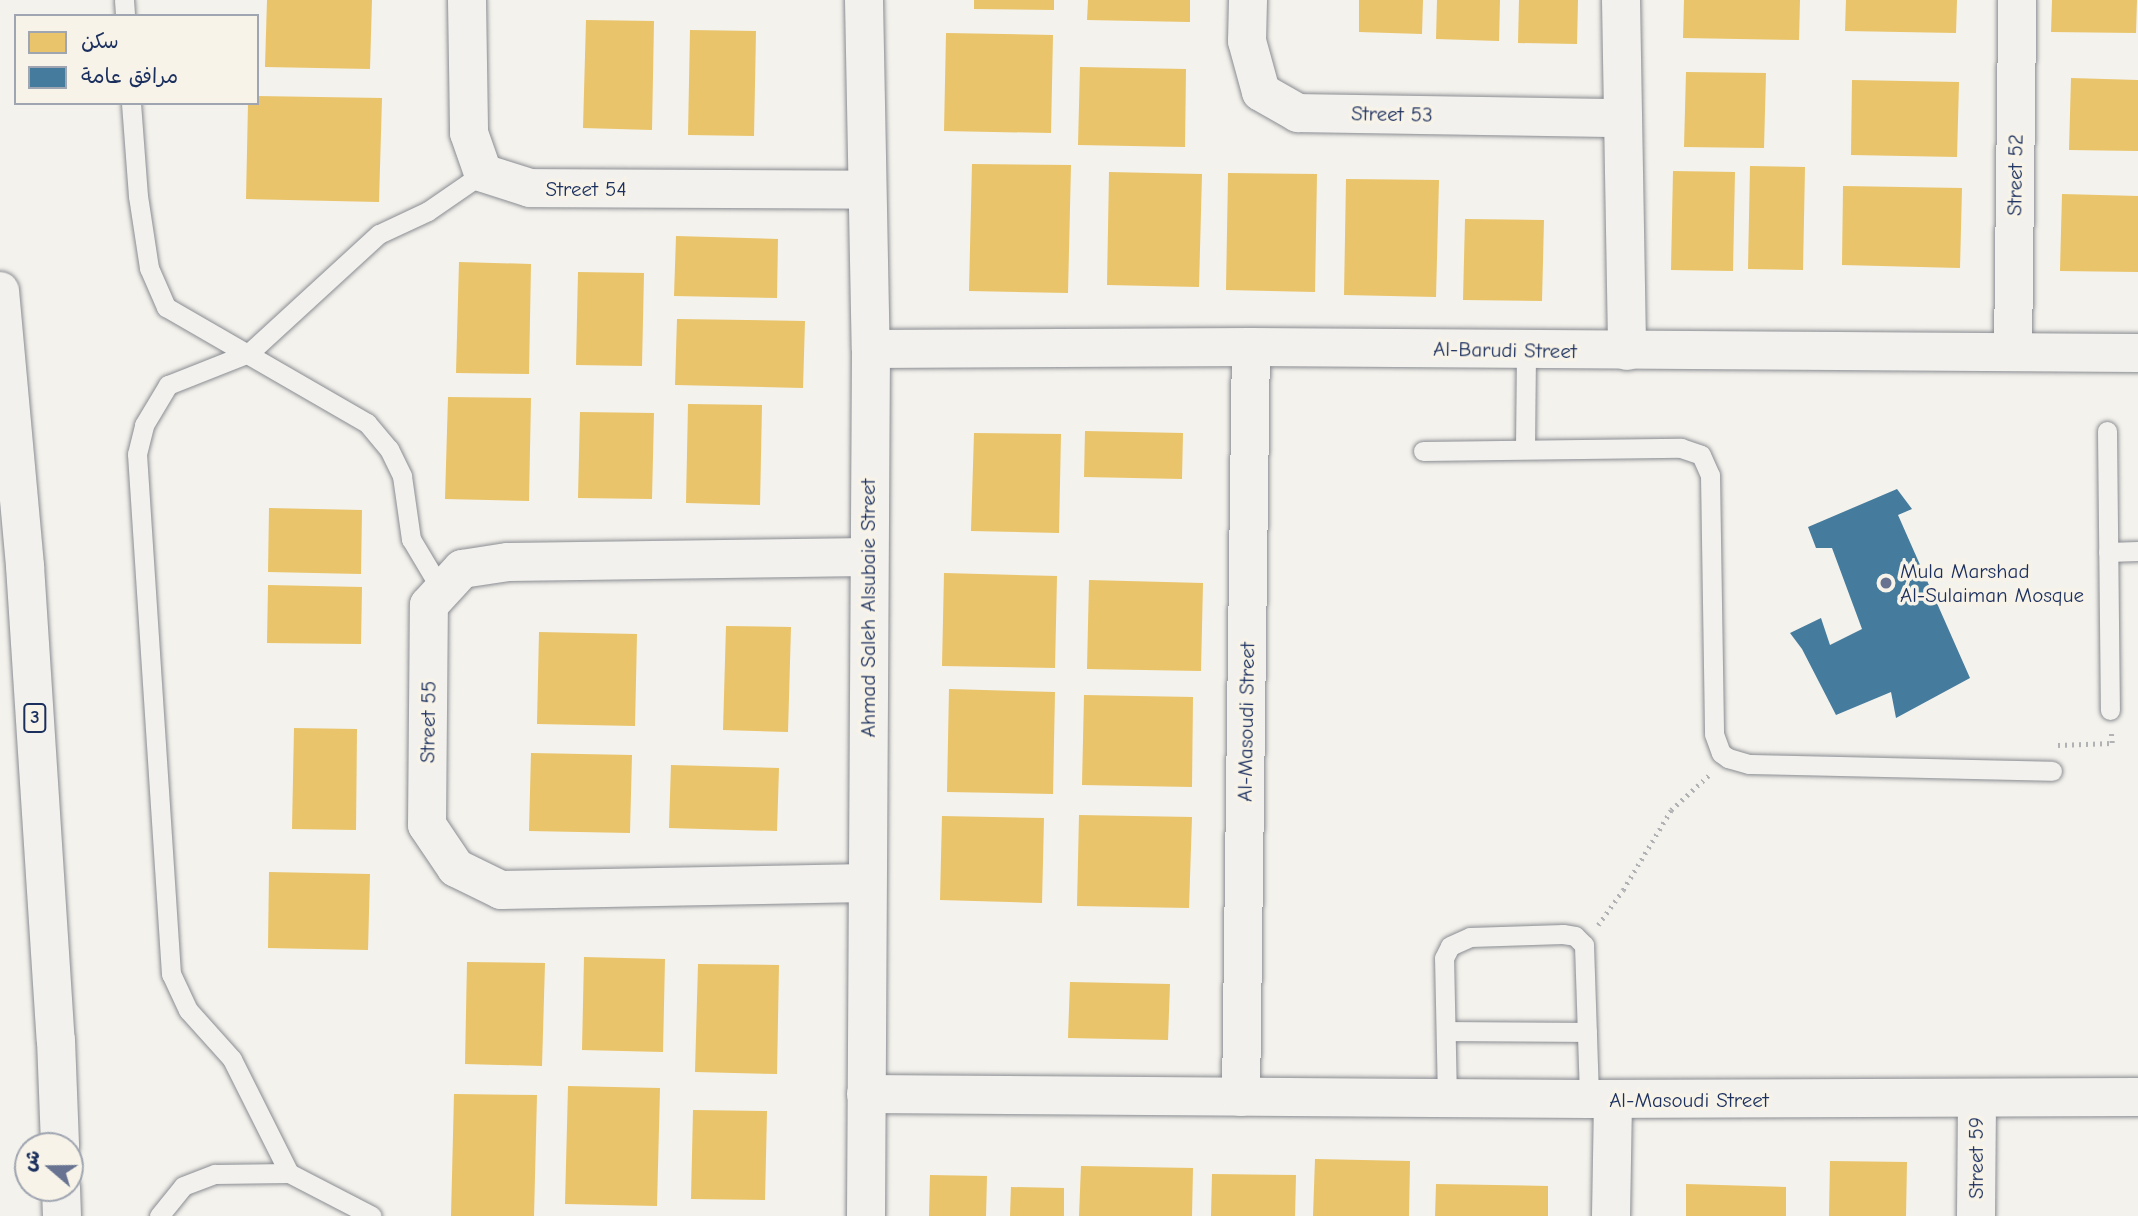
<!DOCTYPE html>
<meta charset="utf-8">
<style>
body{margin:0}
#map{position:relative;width:2138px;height:1216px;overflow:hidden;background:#f4f2ec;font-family:"Comic Neue","Playpen Sans Arabic",sans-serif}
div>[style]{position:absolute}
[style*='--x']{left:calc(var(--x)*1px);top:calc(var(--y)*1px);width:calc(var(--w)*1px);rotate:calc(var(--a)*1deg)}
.homes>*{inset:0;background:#e9c46a}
.public>*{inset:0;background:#457b9d}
.path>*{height:4.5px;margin-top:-2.25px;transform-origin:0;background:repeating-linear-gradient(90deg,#b1b2b5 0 2px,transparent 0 7px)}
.roads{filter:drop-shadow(0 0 2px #898c92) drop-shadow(0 0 2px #898c92)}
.service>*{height:19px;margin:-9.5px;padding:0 9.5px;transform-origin:9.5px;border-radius:9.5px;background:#f2f1ed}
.minor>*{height:38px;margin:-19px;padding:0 19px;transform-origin:19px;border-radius:19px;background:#f2f1ed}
.primary>*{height:38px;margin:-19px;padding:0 19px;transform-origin:19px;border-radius:19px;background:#f2f1ed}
.dots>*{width:19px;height:19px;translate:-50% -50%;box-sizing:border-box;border:4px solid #f7f3e8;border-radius:50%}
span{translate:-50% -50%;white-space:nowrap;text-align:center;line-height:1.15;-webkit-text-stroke:7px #f7f3e8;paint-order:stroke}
.shield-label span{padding:2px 5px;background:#f7f3e8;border:2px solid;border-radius:5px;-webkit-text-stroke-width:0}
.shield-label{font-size:19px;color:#1b2f5e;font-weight:700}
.street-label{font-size:21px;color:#1b2f5e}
.poi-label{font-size:21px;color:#1b2f5e}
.left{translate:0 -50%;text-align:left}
.legend{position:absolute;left:14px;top:14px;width:245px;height:91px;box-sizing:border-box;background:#f7f3e8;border:2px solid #9fa5b1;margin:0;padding:9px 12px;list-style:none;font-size:21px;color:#1b2f5e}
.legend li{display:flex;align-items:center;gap:14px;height:35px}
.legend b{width:35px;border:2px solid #9fa5b1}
.north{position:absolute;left:14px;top:1132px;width:70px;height:70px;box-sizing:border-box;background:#f7f3e8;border:2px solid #9fa5b1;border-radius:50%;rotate:290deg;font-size:19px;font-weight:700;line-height:28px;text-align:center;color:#1b2f5e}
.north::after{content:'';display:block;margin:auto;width:24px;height:32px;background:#677390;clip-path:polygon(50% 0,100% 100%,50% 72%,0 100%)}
</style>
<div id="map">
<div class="homes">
<div style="clip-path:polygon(267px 0,372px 0,370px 69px,265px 67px)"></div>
<div style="clip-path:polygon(974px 0,1054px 0,1054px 10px,974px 9px)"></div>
<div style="clip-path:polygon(1088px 0,1190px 0,1190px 22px,1087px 20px)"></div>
<div style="clip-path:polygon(1359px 0,1423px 0,1422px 34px,1359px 32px)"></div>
<div style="clip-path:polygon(1437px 0,1500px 0,1499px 41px,1436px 39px)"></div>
<div style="clip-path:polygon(1519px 0,1578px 0,1577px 44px,1518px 43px)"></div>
<div style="clip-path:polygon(1684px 0,1800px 0,1799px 40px,1683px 38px)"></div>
<div style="clip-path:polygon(1846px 0,1957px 0,1956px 33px,1845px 31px)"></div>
<div style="clip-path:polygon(2052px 0,2137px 0,2136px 33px,2051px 32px)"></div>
<div style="clip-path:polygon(586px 20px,654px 21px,652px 130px,583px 128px)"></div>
<div style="clip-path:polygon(690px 30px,756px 31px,754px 136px,688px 135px)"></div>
<div style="clip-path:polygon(946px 33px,1053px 35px,1051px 133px,944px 131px)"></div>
<div style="clip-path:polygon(1080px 67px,1186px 69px,1185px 147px,1078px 145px)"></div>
<div style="clip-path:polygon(1686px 72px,1766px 73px,1764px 148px,1684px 147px)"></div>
<div style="clip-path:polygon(2071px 78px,2138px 80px,2138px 151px,2069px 150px)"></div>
<div style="clip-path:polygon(1852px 80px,1959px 82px,1957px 157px,1851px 155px)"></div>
<div style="clip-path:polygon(257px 96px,382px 98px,379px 202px,246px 199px,248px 103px,257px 103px)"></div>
<div style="clip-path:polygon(972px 164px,1071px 165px,1068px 293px,969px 291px)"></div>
<div style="clip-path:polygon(1750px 166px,1805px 167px,1803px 270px,1748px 269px)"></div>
<div style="clip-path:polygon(1673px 171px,1735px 172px,1733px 271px,1671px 270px)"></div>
<div style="clip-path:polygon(1109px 172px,1202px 174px,1199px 287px,1107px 285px)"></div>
<div style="clip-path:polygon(1228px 173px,1317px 174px,1315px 292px,1226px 290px)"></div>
<div style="clip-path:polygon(1346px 179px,1439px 180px,1436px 297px,1344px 295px)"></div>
<div style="clip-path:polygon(1843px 186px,1962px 188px,1960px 268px,1842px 265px)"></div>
<div style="clip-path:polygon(2062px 194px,2138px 196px,2138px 272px,2060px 271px)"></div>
<div style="clip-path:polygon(1465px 219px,1544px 220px,1542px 301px,1463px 300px)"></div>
<div style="clip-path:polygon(676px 236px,778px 239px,777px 298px,674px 296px)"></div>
<div style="clip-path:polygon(459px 262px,531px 264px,529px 374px,456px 373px)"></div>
<div style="clip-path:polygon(578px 272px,644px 273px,642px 366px,576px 365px)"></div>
<div style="clip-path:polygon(677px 319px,805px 321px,803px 388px,675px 385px)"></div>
<div style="clip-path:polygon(448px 397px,531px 398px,529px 501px,445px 499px)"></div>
<div style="clip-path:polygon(688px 404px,762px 405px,760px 505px,686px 503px)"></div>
<div style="clip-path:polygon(580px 412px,654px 413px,652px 499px,578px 498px)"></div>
<div style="clip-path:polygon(1085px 431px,1183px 433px,1182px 479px,1084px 477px)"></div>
<div style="clip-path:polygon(974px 433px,1061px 434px,1059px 533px,971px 531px)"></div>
<div style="clip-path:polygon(269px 508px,362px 510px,361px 574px,268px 572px)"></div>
<div style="clip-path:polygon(944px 573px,1057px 576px,1055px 668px,942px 666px)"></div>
<div style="clip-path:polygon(1089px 580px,1203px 583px,1201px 671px,1087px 669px)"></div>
<div style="clip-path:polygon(268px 585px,362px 587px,361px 644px,267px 643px)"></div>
<div style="clip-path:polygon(726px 626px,791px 627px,788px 732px,723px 730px)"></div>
<div style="clip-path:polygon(539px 632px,637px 634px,635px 726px,537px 724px)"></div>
<div style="clip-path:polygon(949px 689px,1055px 692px,1053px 794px,947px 792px)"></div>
<div style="clip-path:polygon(1084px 695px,1193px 697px,1192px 787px,1082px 785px)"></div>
<div style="clip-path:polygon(294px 728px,357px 729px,356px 830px,292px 829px)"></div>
<div style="clip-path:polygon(531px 753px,632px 755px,630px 833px,529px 831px)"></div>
<div style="clip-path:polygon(671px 765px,779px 768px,777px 831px,669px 828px)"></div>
<div style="clip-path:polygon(1079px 815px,1192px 817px,1189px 908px,1077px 906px)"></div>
<div style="clip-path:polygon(942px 816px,1044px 818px,1042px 903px,940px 900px)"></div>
<div style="clip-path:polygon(269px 872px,370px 874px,368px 950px,268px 948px)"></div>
<div style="clip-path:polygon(584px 957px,665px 959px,663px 1052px,582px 1050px)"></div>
<div style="clip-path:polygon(467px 962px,545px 963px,542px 1066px,465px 1064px)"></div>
<div style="clip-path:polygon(698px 964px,779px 965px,777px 1074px,695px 1072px)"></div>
<div style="clip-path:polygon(1070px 982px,1170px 984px,1168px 1040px,1068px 1038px)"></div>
<div style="clip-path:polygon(568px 1086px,660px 1088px,657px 1206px,565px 1204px)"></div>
<div style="clip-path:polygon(454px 1094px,537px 1095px,534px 1216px,451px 1216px)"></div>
<div style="clip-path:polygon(693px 1110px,767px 1111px,765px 1200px,691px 1199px)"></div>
<div style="clip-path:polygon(1315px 1159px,1410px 1161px,1409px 1216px,1313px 1216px)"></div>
<div style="clip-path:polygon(1830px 1161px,1907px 1162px,1906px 1216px,1829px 1216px)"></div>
<div style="clip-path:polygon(1081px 1166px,1193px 1168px,1192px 1216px,1079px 1216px)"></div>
<div style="clip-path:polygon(1212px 1174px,1296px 1175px,1295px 1216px,1211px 1216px)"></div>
<div style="clip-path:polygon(930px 1175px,987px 1176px,986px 1216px,929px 1216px)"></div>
<div style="clip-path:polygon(1436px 1184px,1548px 1186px,1548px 1216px,1435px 1216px)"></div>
<div style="clip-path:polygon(1686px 1184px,1786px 1187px,1786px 1216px,1686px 1216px)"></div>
<div style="clip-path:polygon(1011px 1187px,1064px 1188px,1064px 1216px,1010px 1216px)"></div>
</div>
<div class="public">
<div style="clip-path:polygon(1897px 489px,1912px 509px,1898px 515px,1970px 678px,1896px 718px,1891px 692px,1836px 715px,1802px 649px,1790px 633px,1821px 618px,1830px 645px,1862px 629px,1832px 548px,1816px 548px,1808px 527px)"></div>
</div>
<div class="path">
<div style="--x:2058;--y:745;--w:54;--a:-2.1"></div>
<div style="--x:2112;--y:743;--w:11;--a:-95"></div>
<div style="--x:1598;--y:925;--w:43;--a:-54.5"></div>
<div style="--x:1623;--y:890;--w:93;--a:-59"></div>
<div style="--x:1671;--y:810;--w:52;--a:-42.6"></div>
</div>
<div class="roads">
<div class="service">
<div style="--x:124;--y:0;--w:16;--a:86"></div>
<div style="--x:131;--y:103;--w:93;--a:85.7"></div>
<div style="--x:138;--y:196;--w:73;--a:81.3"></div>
<div style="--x:149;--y:268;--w:43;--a:66.4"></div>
<div style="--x:166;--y:307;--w:232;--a:30"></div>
<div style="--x:367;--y:423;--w:34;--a:50"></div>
<div style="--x:389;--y:449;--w:30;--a:64"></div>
<div style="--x:402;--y:476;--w:64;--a:81.9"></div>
<div style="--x:411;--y:539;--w:61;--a:59.2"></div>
<div style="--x:2107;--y:431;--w:279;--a:89.4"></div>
<div style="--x:1525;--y:449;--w:99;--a:-89.4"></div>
<div style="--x:1423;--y:451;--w:258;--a:-0.7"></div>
<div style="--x:1681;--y:448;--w:21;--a:19"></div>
<div style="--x:1701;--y:455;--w:22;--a:66"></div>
<div style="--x:1710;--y:475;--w:259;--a:89.1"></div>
<div style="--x:1714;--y:734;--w:20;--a:70"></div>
<div style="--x:1721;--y:753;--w:9;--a:36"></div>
<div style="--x:1728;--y:758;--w:22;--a:16"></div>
<div style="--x:1749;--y:764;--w:303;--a:1.3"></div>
<div style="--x:2108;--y:552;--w:30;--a:-2"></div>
<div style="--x:1446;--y:1031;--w:141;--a:0.4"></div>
<div style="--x:1447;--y:1099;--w:141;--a:-91.2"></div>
<div style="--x:1444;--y:958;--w:13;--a:-63"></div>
<div style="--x:1450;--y:946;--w:22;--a:-24"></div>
<div style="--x:1470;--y:937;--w:93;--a:-1.8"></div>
<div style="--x:1563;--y:934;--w:12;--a:9"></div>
<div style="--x:1575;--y:936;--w:13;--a:45"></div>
<div style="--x:1584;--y:945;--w:154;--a:88.1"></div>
<div style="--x:289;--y:1173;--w:127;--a:-116.6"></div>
<div style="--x:232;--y:1059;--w:66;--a:-131.9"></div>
<div style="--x:188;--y:1010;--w:40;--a:-115"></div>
<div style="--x:171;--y:974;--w:521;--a:-93.74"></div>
<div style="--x:137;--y:454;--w:30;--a:-76"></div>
<div style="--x:144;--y:425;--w:47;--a:-59"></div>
<div style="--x:168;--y:385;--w:87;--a:-21.6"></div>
<div style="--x:249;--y:353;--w:176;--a:-42.5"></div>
<div style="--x:379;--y:234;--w:54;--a:-25.1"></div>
<div style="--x:428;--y:211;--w:67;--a:-34.6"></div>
<div style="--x:159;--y:1216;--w:38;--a:-51"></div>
<div style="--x:183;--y:1186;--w:34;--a:-21"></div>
<div style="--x:215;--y:1174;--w:74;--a:-0.8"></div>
<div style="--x:289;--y:1173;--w:93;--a:27.4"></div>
</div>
<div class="minor">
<div style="--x:467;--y:0;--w:133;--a:89.1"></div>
<div style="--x:469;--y:133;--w:42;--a:70.7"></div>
<div style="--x:483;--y:173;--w:49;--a:17.7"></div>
<div style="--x:530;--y:188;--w:336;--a:0.3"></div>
<div style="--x:864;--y:0;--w:349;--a:88.9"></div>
<div style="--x:871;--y:349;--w:867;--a:90.33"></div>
<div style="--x:1248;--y:0;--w:41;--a:91.4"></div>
<div style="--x:1247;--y:41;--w:53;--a:74.6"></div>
<div style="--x:1261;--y:92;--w:43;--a:29.6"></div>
<div style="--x:1298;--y:113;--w:324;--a:0.9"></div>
<div style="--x:1621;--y:0;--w:351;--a:89"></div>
<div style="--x:871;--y:349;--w:380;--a:-0.3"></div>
<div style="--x:1251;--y:347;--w:887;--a:0.39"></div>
<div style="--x:2013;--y:351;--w:351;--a:-89.3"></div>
<div style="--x:867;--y:883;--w:366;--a:178.9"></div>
<div style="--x:501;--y:890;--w:50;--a:-153.9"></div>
<div style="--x:456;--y:868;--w:52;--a:-124"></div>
<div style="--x:427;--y:825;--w:220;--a:-89.5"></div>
<div style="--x:429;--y:605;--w:49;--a:-47.5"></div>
<div style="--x:462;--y:569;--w:47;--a:-8.7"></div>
<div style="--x:508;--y:562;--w:359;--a:-0.8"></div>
<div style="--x:866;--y:1094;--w:723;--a:0.4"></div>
<div style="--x:1589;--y:1099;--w:549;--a:-0.21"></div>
<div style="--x:1241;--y:1097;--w:750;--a:-89.24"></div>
<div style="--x:1611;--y:1216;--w:117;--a:-89"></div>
<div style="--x:1976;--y:1216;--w:116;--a:-89.5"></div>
</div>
<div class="primary">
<div style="--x:0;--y:291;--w:276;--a:84.8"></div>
<div style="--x:25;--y:566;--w:475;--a:86.3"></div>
<div style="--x:56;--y:1040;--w:106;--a:87.8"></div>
<div style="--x:61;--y:1188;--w:28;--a:88"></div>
</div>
</div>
<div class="dots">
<div style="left:1886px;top:583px;background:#677390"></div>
</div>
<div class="shield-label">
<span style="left:35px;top:718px">3</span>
</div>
<div class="street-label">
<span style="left:1392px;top:114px;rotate:1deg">Street 53</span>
<span style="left:2015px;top:175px;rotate:-89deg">Street 52</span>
<span style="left:586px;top:189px">Street 54</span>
<span style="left:1505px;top:350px;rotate:1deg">Al-Barudi Street</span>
<span style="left:868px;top:608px;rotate:-90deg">Ahmad Saleh Alsubaie Street</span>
<span style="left:428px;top:722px;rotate:-89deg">Street 55</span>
<span style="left:1246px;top:722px;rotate:-89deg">Al-Masoudi Street</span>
<span style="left:1689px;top:1100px">Al-Masoudi Street</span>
<span style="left:1976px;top:1158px;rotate:-90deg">Street 59</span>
</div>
<div class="poi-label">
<span class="left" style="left:1900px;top:583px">Mula Marshad<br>Al-Sulaiman Mosque</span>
</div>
<ul class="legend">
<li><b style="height:19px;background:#e9c46a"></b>سكن</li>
<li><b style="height:19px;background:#457b9d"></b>مرافق عامة</li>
</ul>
<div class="north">ش</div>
</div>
